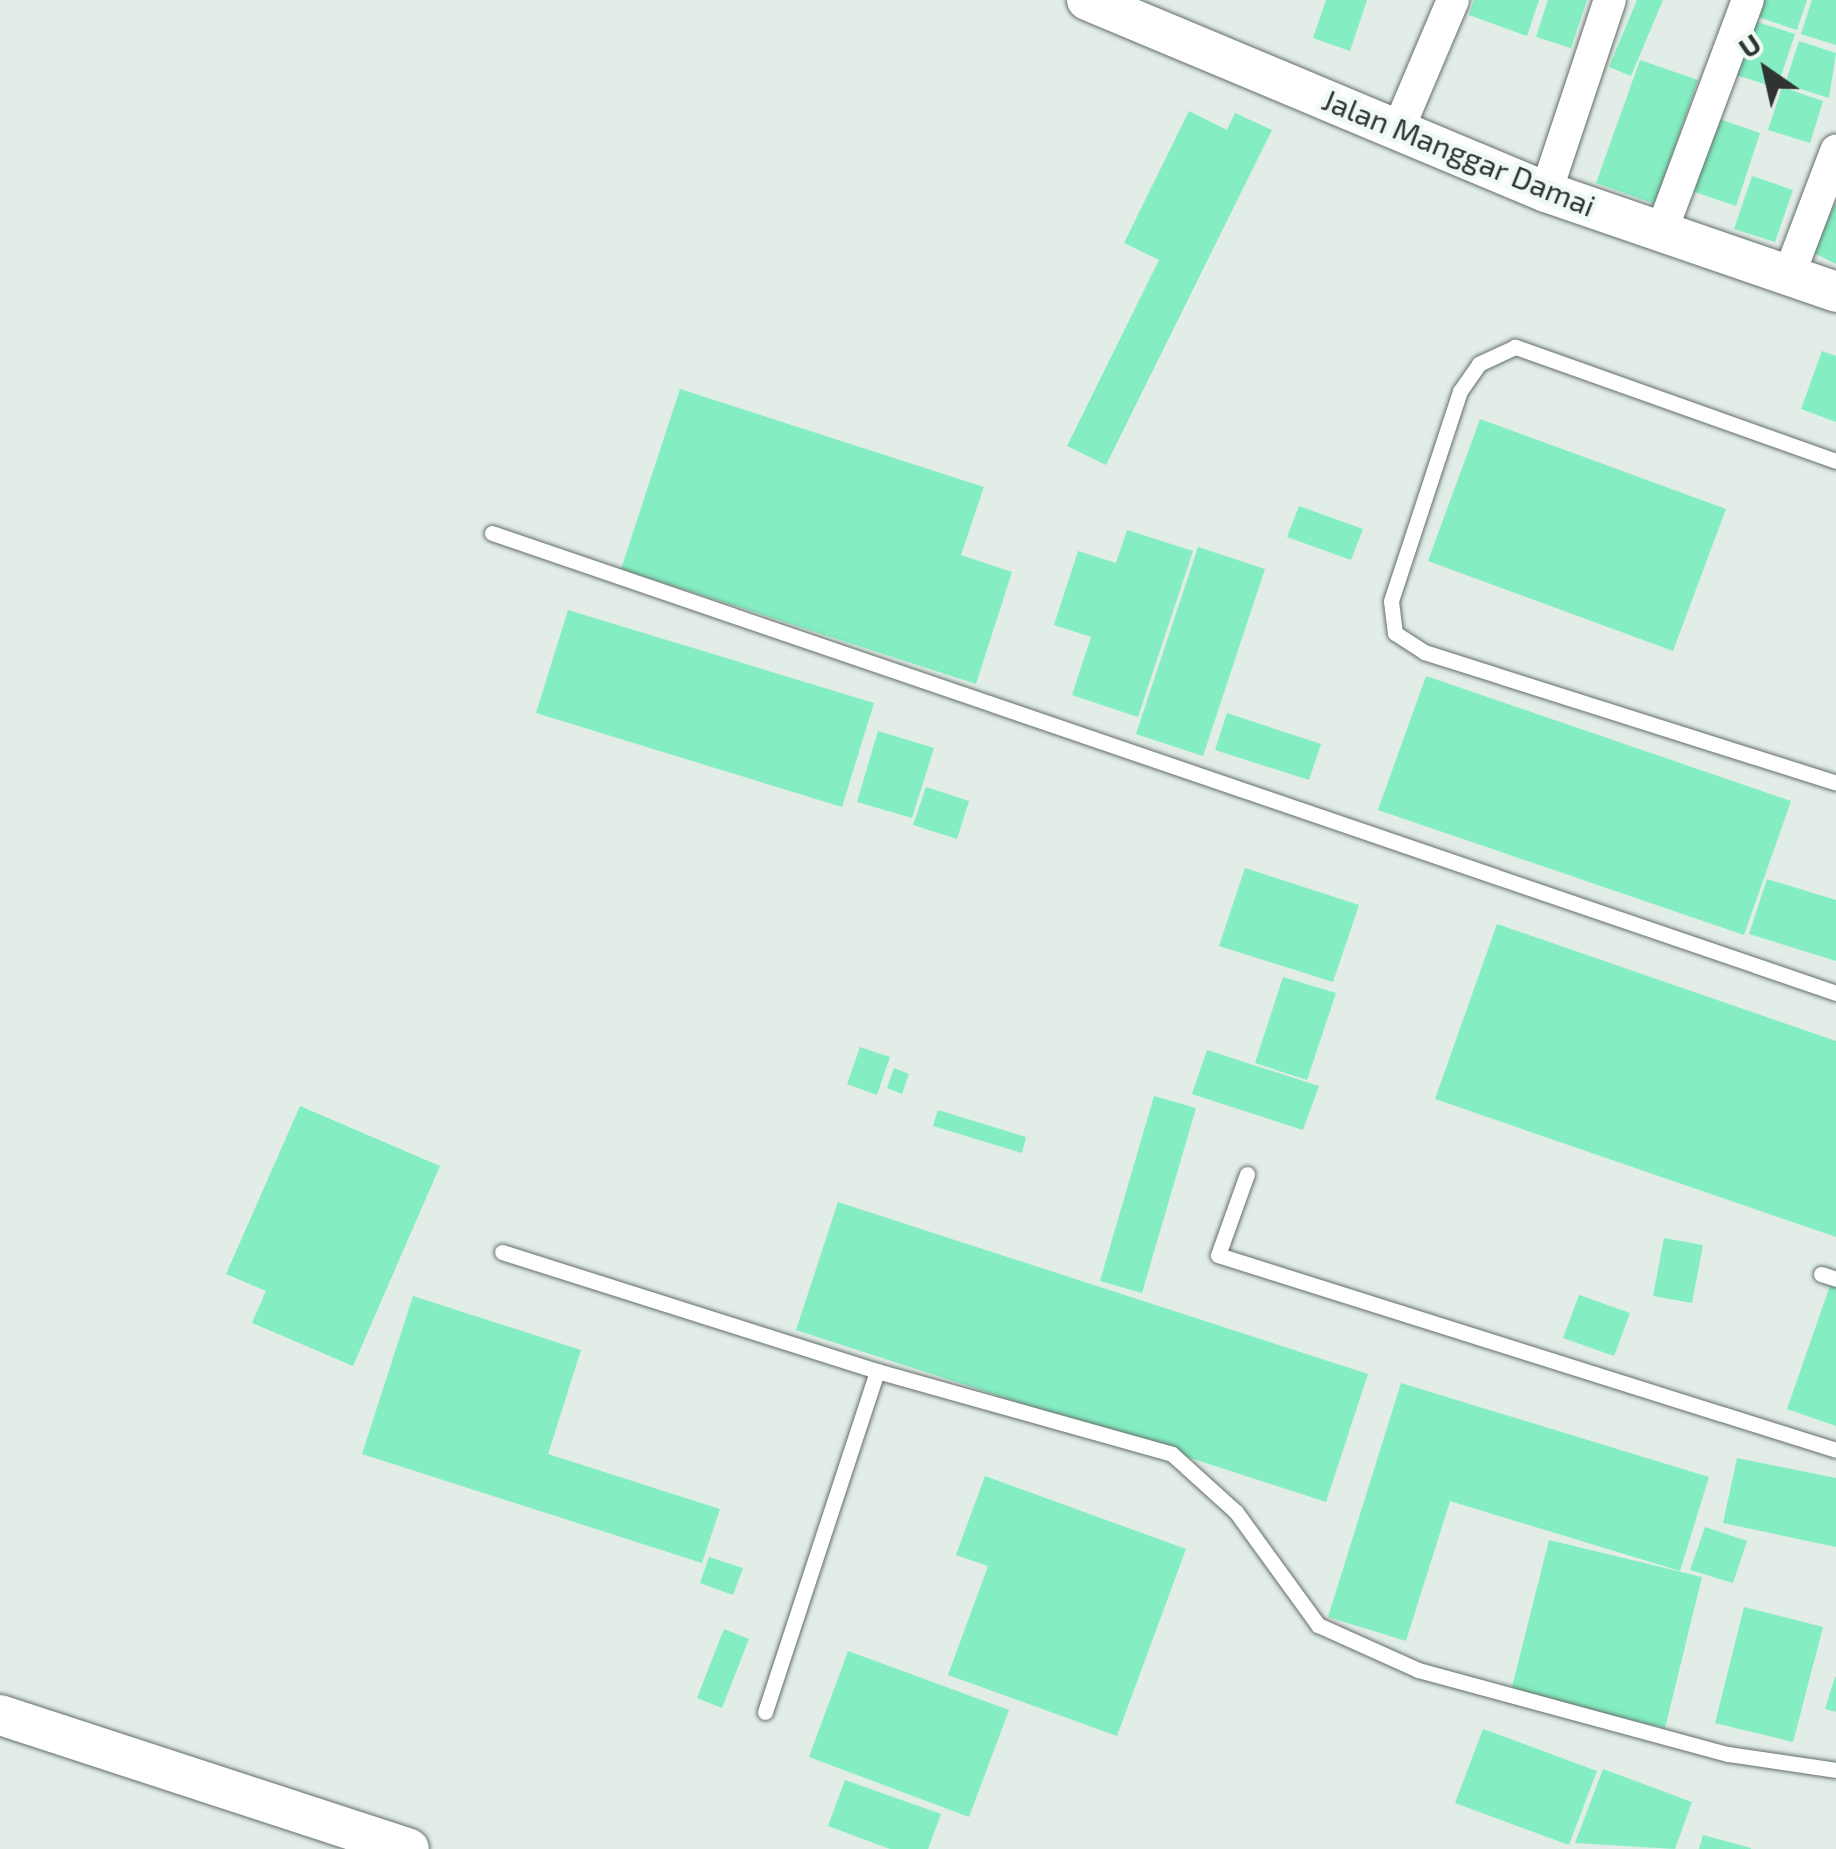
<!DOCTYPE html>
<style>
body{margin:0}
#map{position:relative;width:1836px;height:1849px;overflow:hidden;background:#e2ede8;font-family:"Exo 2",sans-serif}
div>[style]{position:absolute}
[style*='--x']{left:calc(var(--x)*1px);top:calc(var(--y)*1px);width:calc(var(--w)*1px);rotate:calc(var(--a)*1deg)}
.building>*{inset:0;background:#84edc2}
.roads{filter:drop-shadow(0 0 2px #646e69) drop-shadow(0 0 2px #646e69)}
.service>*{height:15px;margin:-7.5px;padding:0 7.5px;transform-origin:7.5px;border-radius:7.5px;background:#fff}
.minor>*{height:32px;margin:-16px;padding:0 16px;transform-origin:16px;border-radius:16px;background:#fff}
.tertiary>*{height:40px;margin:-20px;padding:0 20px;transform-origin:20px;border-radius:20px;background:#fff}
span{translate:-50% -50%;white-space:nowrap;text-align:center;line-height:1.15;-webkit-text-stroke:9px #effaf5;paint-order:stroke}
.street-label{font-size:30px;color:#2f3331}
.north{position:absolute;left:1716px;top:20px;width:100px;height:100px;-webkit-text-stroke:8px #effaf5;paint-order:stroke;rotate:326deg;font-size:28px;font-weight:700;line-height:40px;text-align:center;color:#2f3331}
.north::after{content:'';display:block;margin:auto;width:35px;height:45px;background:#2f3331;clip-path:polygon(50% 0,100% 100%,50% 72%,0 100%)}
</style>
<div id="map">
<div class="building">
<div style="clip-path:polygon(1326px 0,1367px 0,1350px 51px,1313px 38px)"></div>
<div style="clip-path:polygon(1474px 0,1539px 0,1527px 36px,1469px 15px)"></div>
<div style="clip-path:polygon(1548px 0,1587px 0,1571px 48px,1536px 37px)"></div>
<div style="clip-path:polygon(1637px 0,1663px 0,1631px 76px,1609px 67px)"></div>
<div style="clip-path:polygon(1757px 0,1807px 0,1797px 30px,1752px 15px)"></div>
<div style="clip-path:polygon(1812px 0,1836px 0,1836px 45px,1801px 34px)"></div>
<div style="clip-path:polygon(1745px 18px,1795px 34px,1777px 88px,1727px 72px)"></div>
<div style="clip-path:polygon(1799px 41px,1836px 53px,1829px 98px,1785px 84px)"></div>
<div style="clip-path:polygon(1640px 60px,1698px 80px,1655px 204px,1596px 183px)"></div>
<div style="clip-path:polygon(1782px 87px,1823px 101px,1810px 143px,1768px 130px)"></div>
<div style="clip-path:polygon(1189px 111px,1227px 130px,1235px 113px,1272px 130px,1106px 465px,1067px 446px,1159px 260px,1124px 243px)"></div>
<div style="clip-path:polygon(1716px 118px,1760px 133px,1736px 206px,1692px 191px)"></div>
<div style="clip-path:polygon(1752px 176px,1793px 190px,1775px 242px,1734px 229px)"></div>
<div style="clip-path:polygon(1836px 202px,1836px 264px,1812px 252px)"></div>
<div style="clip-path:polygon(1822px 351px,1836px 356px,1836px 422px,1801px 409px)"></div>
<div style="clip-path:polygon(680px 389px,984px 487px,961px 555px,1012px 572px,976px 684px,621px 569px)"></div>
<div style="clip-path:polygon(1480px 419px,1726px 509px,1673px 651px,1428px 561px)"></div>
<div style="clip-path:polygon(1299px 506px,1363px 529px,1351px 560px,1287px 537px)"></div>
<div style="clip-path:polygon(1127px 530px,1193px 551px,1138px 717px,1072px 695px,1091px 637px,1054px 625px,1078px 551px,1116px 563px)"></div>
<div style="clip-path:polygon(1198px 547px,1265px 569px,1203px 756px,1136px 734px)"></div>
<div style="clip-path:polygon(568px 610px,874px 703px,842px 807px,536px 713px)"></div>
<div style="clip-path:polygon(1426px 676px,1791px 801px,1744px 935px,1378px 810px)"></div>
<div style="clip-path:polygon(1227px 713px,1321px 744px,1309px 780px,1215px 750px)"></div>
<div style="clip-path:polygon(878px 731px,934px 748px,912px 818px,857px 802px)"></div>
<div style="clip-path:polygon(926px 787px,969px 801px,957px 839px,913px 825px)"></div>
<div style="clip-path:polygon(1245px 868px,1359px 905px,1333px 982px,1219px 946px)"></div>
<div style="clip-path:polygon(1767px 879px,1836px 900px,1836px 961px,1749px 934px)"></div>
<div style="clip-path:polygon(1497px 924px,1836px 1041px,1836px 1237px,1435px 1099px)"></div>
<div style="clip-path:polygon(1283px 977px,1336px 993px,1307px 1080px,1255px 1063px)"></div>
<div style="clip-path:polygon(860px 1047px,890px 1057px,877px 1095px,847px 1084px)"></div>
<div style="clip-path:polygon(1207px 1050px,1319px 1086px,1303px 1130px,1192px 1094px)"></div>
<div style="clip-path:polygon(894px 1068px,909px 1074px,902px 1094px,887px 1088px)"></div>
<div style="clip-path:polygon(1154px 1096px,1196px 1108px,1142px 1293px,1100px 1281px)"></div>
<div style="clip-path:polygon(300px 1106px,440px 1166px,353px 1366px,252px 1323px,266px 1291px,226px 1274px)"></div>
<div style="clip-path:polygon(938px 1110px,1026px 1137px,1022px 1153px,933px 1126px)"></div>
<div style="clip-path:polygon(838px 1202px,1368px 1374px,1326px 1502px,796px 1330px)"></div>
<div style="clip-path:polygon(1664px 1238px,1703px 1245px,1692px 1303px,1653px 1296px)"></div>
<div style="clip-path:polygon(1832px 1280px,1836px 1281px,1836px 1426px,1787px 1409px)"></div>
<div style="clip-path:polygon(1579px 1295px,1630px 1313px,1614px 1356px,1563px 1338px)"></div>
<div style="clip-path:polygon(413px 1296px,581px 1350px,548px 1454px,720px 1509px,702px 1563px,362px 1454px)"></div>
<div style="clip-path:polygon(1401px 1383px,1709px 1477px,1680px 1571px,1450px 1501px,1406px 1641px,1328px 1617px)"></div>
<div style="clip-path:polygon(1737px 1458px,1836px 1478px,1836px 1547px,1723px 1523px)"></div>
<div style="clip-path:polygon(985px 1476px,1186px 1549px,1117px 1736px,948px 1675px,988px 1566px,956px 1555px)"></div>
<div style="clip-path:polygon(1705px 1527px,1747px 1541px,1733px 1583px,1690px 1570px)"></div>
<div style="clip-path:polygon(1549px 1540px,1702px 1577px,1665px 1728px,1511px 1691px)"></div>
<div style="clip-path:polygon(709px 1557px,743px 1568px,733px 1595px,700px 1583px)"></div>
<div style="clip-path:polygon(1744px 1607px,1823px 1627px,1793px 1742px,1715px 1723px)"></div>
<div style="clip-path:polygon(724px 1629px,749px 1639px,722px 1708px,697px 1698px)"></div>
<div style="clip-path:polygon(848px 1651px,1009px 1710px,969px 1817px,809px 1757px)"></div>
<div style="clip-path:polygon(1835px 1677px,1836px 1677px,1836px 1712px,1825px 1709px)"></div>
<div style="clip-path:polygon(1483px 1729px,1597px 1771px,1569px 1845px,1455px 1803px)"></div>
<div style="clip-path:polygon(1603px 1769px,1692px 1802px,1675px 1849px,1575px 1843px)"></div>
<div style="clip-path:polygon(845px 1780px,941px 1814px,928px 1849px,890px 1849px,828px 1826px)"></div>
<div style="clip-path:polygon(1703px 1835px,1751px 1848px,1751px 1849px,1699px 1849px)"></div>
</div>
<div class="roads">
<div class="service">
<div style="--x:1836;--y:461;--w:341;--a:-160.4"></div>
<div style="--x:1515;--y:347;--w:40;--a:155"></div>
<div style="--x:1479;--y:364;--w:33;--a:125"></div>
<div style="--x:1460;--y:391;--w:221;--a:108.2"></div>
<div style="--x:1391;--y:601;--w:32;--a:83"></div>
<div style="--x:1395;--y:633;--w:35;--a:33"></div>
<div style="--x:1424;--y:652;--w:432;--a:17.6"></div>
<div style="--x:492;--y:533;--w:1421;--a:18.89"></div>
<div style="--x:1247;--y:1174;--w:86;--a:109.7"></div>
<div style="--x:1218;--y:1255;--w:648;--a:17.51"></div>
<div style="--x:502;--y:1252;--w:393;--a:17.6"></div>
<div style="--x:877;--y:1371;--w:306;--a:15.7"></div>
<div style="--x:1172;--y:1454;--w:86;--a:42.2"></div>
<div style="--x:1236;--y:1512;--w:140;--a:54"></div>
<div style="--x:1318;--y:1625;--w:110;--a:24.2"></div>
<div style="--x:1418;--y:1670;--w:321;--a:15.2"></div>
<div style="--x:1728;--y:1754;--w:109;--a:8.4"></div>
<div style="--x:1821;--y:1274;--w:16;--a:18"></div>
<div style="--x:765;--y:1712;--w:359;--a:-71.8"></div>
</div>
<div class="minor">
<div style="--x:1397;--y:132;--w:143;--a:-67"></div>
<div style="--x:1546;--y:192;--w:202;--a:-71.6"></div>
<div style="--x:1663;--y:227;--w:242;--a:-69.5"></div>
<div style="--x:1789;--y:275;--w:133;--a:-69.2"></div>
</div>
<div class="tertiary">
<div style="--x:1087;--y:0;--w:498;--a:22.7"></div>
<div style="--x:1546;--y:192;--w:307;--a:19"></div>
<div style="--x:0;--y:1715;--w:430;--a:18.1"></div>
</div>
</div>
<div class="street-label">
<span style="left:1459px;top:152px;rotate:22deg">Jalan Manggar Damai</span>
</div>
<div class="north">U</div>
</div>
